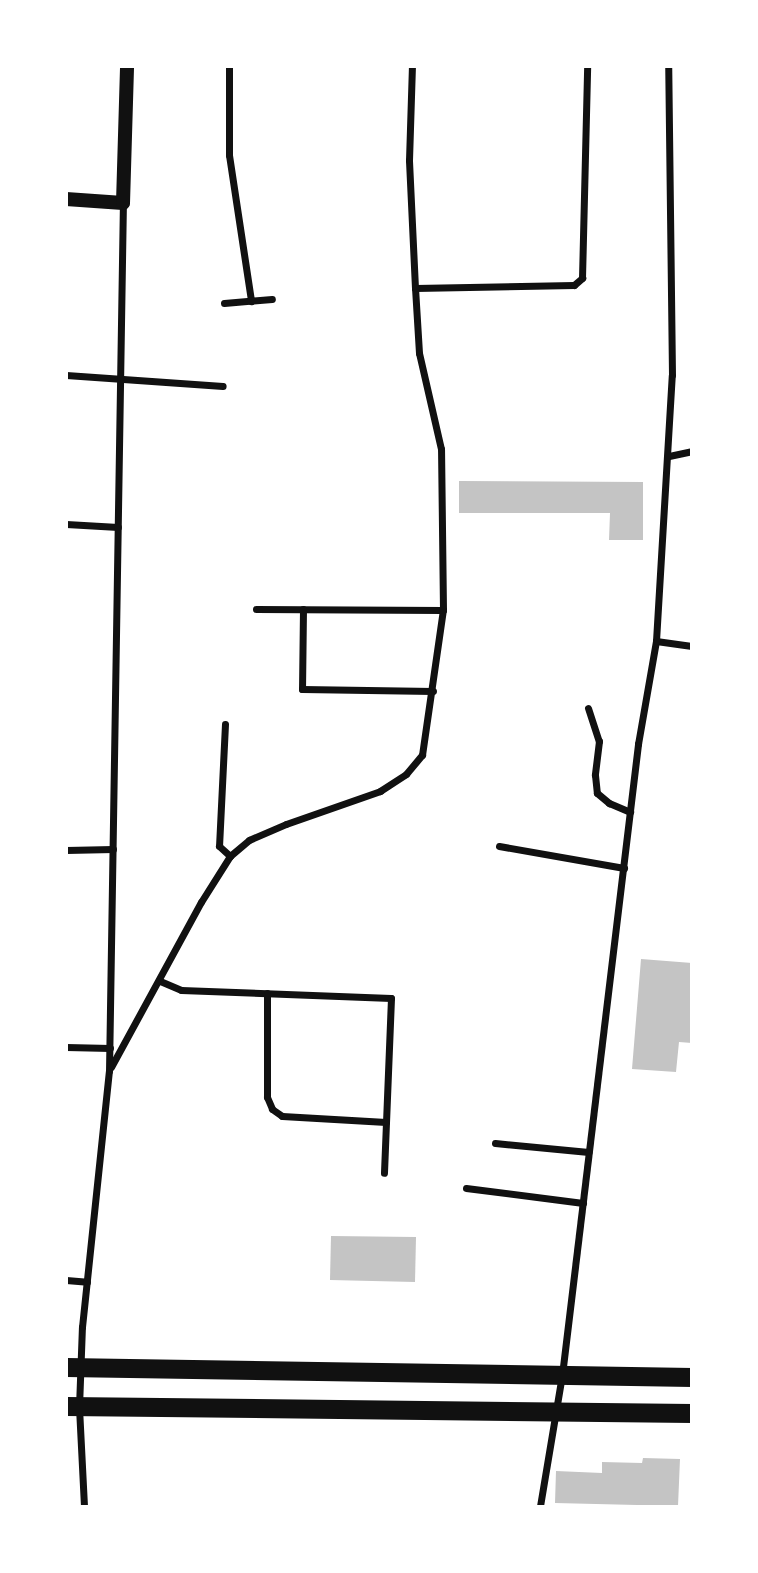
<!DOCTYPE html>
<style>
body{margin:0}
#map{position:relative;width:758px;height:1573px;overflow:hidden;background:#fff;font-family:"Sofia Sans Condensed",sans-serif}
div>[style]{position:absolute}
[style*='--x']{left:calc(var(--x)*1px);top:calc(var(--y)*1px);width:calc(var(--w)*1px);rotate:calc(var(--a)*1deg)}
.building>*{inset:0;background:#c4c4c4}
.minor>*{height:7px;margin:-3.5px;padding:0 3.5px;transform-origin:3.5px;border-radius:3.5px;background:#111}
.secondary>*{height:14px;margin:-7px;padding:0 7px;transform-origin:7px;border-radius:7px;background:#111}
.trunk>*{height:19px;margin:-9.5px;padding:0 9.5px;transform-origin:9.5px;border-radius:9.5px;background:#111}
span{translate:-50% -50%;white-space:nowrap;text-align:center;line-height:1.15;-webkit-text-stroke:6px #fff;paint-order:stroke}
.frame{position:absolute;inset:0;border:68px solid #fff;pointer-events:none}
</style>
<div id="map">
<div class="building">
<div style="clip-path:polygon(459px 481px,643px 482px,643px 540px,609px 540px,610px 513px,459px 513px)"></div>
<div style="clip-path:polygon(641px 959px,692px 963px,692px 1043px,679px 1042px,676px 1072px,632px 1069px)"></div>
<div style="clip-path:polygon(331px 1236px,416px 1237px,415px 1282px,330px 1280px)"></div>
<div style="clip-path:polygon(643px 1458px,680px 1459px,678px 1506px,555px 1503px,556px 1471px,602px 1473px,602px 1462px,642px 1463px)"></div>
</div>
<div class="minor">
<div style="--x:229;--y:66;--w:89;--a:90"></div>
<div style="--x:229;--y:155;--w:148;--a:81.4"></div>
<div style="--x:415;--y:288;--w:159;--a:-1.1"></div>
<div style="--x:574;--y:285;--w:11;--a:-41"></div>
<div style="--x:582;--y:278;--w:212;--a:-88.6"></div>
<div style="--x:224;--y:303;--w:48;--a:-4.8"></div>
<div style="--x:66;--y:375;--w:157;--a:4"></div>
<div style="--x:669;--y:456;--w:24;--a:-12"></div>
<div style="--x:66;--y:524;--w:52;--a:3.3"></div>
<div style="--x:256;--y:609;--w:187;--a:0.3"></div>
<div style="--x:303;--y:609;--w:80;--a:90.7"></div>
<div style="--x:302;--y:689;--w:131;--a:0.9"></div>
<div style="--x:656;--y:641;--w:36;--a:8"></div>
<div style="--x:588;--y:708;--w:35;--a:72"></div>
<div style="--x:599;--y:741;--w:34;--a:97"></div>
<div style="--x:595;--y:775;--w:18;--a:84"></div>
<div style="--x:597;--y:793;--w:16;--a:40"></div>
<div style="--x:609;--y:803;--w:23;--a:23"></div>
<div style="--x:225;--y:724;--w:122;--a:92.8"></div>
<div style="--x:219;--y:846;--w:15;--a:42"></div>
<div style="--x:499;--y:846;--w:127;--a:10"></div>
<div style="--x:66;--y:850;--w:47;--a:-1.2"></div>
<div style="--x:160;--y:981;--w:23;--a:23"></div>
<div style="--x:181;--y:990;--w:210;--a:2.2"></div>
<div style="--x:391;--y:998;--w:175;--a:92.3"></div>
<div style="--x:267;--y:993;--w:104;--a:90"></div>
<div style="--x:267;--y:1097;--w:13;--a:67"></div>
<div style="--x:272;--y:1109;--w:12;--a:35"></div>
<div style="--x:282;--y:1116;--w:104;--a:3.3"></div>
<div style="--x:66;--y:1047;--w:44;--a:1.3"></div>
<div style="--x:111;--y:1067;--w:188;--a:-61.4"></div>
<div style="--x:201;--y:902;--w:54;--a:-57.8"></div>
<div style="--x:230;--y:856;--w:25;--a:-40"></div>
<div style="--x:249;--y:840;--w:40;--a:-23.4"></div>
<div style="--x:286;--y:824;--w:100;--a:-19.3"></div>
<div style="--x:380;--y:791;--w:31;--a:-33"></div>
<div style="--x:406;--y:774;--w:25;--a:-50"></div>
<div style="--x:422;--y:755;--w:147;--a:-81.8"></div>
<div style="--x:443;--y:610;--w:161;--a:-90.7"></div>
<div style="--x:441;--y:449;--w:98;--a:-102.9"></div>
<div style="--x:419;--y:353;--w:65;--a:-93.5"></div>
<div style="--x:415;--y:288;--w:128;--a:-92.7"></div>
<div style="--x:409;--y:160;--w:94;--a:-88.2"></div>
<div style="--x:495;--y:1143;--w:94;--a:5.5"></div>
<div style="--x:466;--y:1188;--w:118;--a:7.3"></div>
<div style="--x:66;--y:1280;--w:21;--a:5"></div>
<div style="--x:84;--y:1506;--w:99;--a:-92.9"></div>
<div style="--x:79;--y:1407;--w:80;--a:-87.9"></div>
<div style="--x:82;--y:1327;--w:257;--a:-84"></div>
<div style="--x:109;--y:1071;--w:868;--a:-89.08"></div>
<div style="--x:540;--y:1506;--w:133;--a:-80.5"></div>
<div style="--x:562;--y:1375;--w:636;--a:-83.13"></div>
<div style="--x:638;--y:744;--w:105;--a:-80.1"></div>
<div style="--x:656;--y:641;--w:266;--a:-86.6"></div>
<div style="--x:672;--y:375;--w:309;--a:-90.7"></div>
</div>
<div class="secondary">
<div style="--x:66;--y:199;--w:57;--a:4"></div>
<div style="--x:123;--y:203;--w:137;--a:-88.3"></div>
</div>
<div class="trunk">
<div style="--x:66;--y:1367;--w:626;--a:0.92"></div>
<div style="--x:66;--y:1406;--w:626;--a:0.64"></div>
</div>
<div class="frame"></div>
</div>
